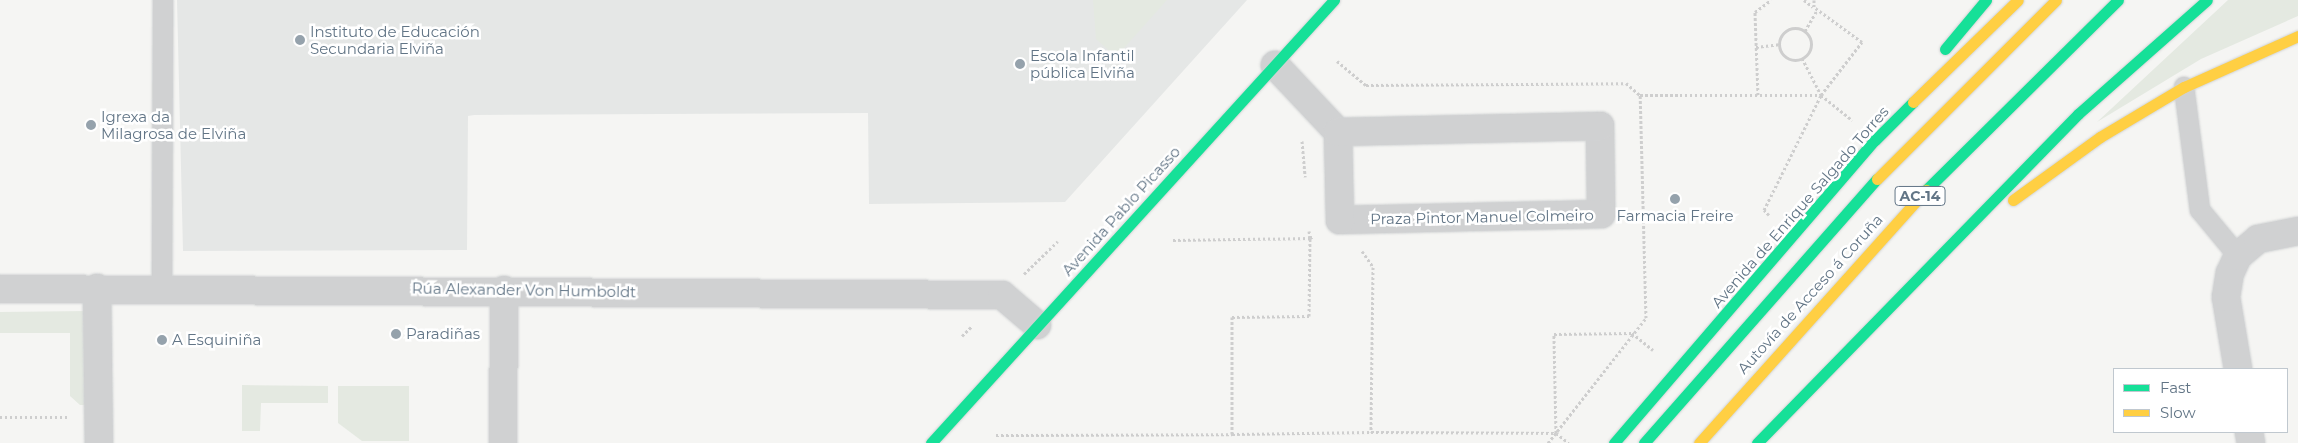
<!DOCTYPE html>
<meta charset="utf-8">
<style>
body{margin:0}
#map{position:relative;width:2298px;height:443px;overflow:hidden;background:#f5f5f3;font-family:Montserrat,sans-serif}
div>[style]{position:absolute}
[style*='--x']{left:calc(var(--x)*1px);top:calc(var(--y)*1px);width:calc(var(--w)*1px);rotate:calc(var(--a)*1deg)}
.built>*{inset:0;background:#e5e7e6}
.green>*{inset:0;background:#e4e9e1}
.path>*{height:3px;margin-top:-1.5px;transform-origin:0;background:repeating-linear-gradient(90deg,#cecece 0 2.5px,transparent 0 5px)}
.path>.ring{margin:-1.5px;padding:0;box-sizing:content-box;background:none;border:3px solid #cecece;border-radius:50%}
.roads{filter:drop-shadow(0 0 1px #d1d3d4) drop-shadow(0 0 1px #d1d3d4)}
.lane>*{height:20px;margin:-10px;padding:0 10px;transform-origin:10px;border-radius:10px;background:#d0d1d2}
.street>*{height:28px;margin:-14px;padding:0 14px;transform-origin:14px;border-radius:14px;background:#d0d1d2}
.fast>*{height:11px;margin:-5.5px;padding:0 5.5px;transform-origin:5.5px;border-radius:5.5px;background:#16e098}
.slow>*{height:11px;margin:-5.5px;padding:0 5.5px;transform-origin:5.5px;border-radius:5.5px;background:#ffcf43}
.dots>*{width:14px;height:14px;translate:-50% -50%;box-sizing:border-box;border:2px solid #fff;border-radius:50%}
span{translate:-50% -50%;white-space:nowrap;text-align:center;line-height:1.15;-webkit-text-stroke:5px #fff;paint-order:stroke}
.shield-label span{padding:1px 4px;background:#fff;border:1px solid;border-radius:4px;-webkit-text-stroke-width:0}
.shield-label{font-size:14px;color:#627586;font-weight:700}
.poi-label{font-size:15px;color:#627586}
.left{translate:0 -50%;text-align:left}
.street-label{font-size:15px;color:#627586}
.legend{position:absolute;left:2113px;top:368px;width:175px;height:65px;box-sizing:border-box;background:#fff;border:1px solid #c0c8cf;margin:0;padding:6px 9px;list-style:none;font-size:15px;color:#627586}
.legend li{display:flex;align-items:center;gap:10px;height:25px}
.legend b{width:25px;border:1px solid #c0c8cf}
</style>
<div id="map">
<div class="built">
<div style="clip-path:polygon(177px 0,1247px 0,1065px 202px,869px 204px,868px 113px,474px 115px,468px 116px,467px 250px,183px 251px)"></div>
</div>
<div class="green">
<div style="clip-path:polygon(1093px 0,1167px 0,1116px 57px,1096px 39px)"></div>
<div style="clip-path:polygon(2228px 0,2298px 0,2298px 16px,2201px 59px,2097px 122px)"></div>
<div style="clip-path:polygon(88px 311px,88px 405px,80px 405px,70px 396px,70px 333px,0 333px,0 312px)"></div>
<div style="clip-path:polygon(242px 385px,328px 386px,328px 403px,261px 403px,260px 431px,242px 431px)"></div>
<div style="clip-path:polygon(338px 386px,409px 386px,409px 441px,362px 441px,338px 423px)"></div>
</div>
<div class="path">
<div style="--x:1804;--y:0;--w:11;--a:38"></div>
<div class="ring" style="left:1779px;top:28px;width:29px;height:29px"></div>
<div style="--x:1805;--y:31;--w:24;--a:-60"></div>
<div style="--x:1756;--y:47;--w:23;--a:-7"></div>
<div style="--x:1802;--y:58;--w:42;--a:62.8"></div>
<div style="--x:1821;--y:95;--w:40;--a:39"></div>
<div style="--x:1337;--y:61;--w:38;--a:40"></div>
<div style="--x:1366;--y:85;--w:260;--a:-0.4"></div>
<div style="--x:1626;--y:83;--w:18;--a:41"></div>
<div style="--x:1640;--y:95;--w:181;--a:0"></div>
<div style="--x:1758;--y:95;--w:83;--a:-92.1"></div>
<div style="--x:1755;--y:12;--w:20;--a:-37"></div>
<div style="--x:1302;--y:141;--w:36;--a:85"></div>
<div style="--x:1769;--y:215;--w:7;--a:-135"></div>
<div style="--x:1764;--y:210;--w:128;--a:-63.6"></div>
<div style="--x:1821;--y:95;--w:67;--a:-52.3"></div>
<div style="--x:1862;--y:42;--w:59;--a:-143.9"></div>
<div style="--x:1814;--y:7;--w:7;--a:-90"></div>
<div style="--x:1173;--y:240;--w:137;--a:-0.8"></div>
<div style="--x:1310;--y:238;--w:7;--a:-98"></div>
<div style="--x:1362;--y:251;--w:19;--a:55"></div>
<div style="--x:1373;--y:267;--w:165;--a:90.7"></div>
<div style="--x:1371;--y:432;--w:185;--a:0.3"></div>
<div style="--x:1556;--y:433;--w:99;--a:-91.2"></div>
<div style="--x:1554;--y:334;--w:78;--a:-0.7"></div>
<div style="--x:1632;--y:333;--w:27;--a:39"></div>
<div style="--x:1024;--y:274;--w:47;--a:-44.1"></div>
<div style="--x:962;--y:336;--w:14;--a:-45"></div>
<div style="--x:0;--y:417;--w:67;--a:0"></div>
<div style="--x:1556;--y:433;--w:16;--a:38"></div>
<div style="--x:1232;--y:434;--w:139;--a:-0.8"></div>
<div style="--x:996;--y:435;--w:236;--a:-0.2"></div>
<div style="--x:1232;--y:434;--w:117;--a:-90"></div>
<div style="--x:1232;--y:317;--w:77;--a:-0.7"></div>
<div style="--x:1309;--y:316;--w:78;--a:-89.3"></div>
<div style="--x:1310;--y:238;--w:4;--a:-27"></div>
<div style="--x:1548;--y:443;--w:159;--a:-51.9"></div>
<div style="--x:1646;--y:318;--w:223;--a:-91.5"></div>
</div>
<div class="roads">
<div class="lane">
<div style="--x:2184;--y:87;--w:124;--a:82.6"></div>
<div style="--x:2200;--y:210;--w:60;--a:50.4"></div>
<div style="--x:162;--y:288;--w:288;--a:-89.8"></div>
</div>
<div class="street">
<div style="--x:1275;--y:65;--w:92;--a:46.8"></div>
<div style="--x:1600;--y:126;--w:88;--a:89.3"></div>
<div style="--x:1601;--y:214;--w:261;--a:178.7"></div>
<div style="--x:1340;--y:220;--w:88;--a:-91.3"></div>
<div style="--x:1338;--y:132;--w:262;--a:-1.3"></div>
<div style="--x:97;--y:288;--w:155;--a:89.3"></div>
<div style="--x:0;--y:289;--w:1002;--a:0.34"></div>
<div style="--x:1002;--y:295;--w:46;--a:40.6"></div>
<div style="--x:2238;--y:369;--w:73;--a:-99.5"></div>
<div style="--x:2226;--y:297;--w:24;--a:-81"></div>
<div style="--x:2230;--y:273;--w:19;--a:-65"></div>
<div style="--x:2238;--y:256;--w:26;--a:-40"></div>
<div style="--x:2258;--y:239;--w:41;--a:-11.3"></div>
<div style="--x:2249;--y:432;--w:11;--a:80"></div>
<div style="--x:503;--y:443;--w:153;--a:-89.6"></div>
</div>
<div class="fast">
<div style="--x:1945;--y:49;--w:64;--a:-50.1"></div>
<div style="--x:1926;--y:190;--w:270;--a:-44.7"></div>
<div style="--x:931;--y:443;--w:599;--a:-47.71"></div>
<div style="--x:1614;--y:443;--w:400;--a:-49.3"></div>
<div style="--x:1875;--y:140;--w:54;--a:-45"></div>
<div style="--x:1644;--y:443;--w:352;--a:-48.6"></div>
<div style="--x:1757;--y:443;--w:460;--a:-45.7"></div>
<div style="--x:2078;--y:114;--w:172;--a:-41.5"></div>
</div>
<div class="slow">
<div style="--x:1913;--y:102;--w:146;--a:-44.2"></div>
<div style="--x:1877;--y:179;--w:253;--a:-45"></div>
<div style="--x:2013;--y:200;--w:107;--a:-35.9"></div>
<div style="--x:2100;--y:137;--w:98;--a:-30.8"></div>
<div style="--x:2184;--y:87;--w:125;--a:-24.1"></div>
<div style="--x:1699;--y:443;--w:340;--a:-48.1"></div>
</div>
</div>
<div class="dots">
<div style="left:300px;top:40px;background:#95a2ac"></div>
<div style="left:1020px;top:64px;background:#95a2ac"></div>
<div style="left:91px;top:125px;background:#95a2ac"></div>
<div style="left:1675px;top:199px;background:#95a2ac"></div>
<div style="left:396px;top:334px;background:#95a2ac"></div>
<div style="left:162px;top:340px;background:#95a2ac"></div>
</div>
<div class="shield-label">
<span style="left:1920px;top:196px">AC-14</span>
</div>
<div class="poi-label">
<span class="left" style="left:310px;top:40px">Instituto de Educación<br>Secundaria Elviña</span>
<span class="left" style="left:1030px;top:64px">Escola Infantil<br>pública Elviña</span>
<span class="left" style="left:101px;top:125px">Igrexa da<br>Milagrosa de Elviña</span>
<span style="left:1675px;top:216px">Farmacia Freire</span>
<span class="left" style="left:406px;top:334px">Paradiñas</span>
<span class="left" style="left:172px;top:340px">A Esquiniña</span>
</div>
<div class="street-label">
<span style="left:1800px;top:207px;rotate:-49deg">Avenida de Enrique Salgado Torres</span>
<span style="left:1121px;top:211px;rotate:-48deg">Avenida Pablo Picasso</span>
<span style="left:1482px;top:217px;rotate:-1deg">Praza Pintor Manuel Colmeiro</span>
<span style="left:524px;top:290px;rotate:1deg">Rúa Alexander Von Humboldt</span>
<span style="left:1810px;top:294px;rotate:-48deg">Autovía de Acceso á Coruña</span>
</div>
<ul class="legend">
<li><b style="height:6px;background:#16e098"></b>Fast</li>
<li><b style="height:6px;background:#ffcf43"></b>Slow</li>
</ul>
</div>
